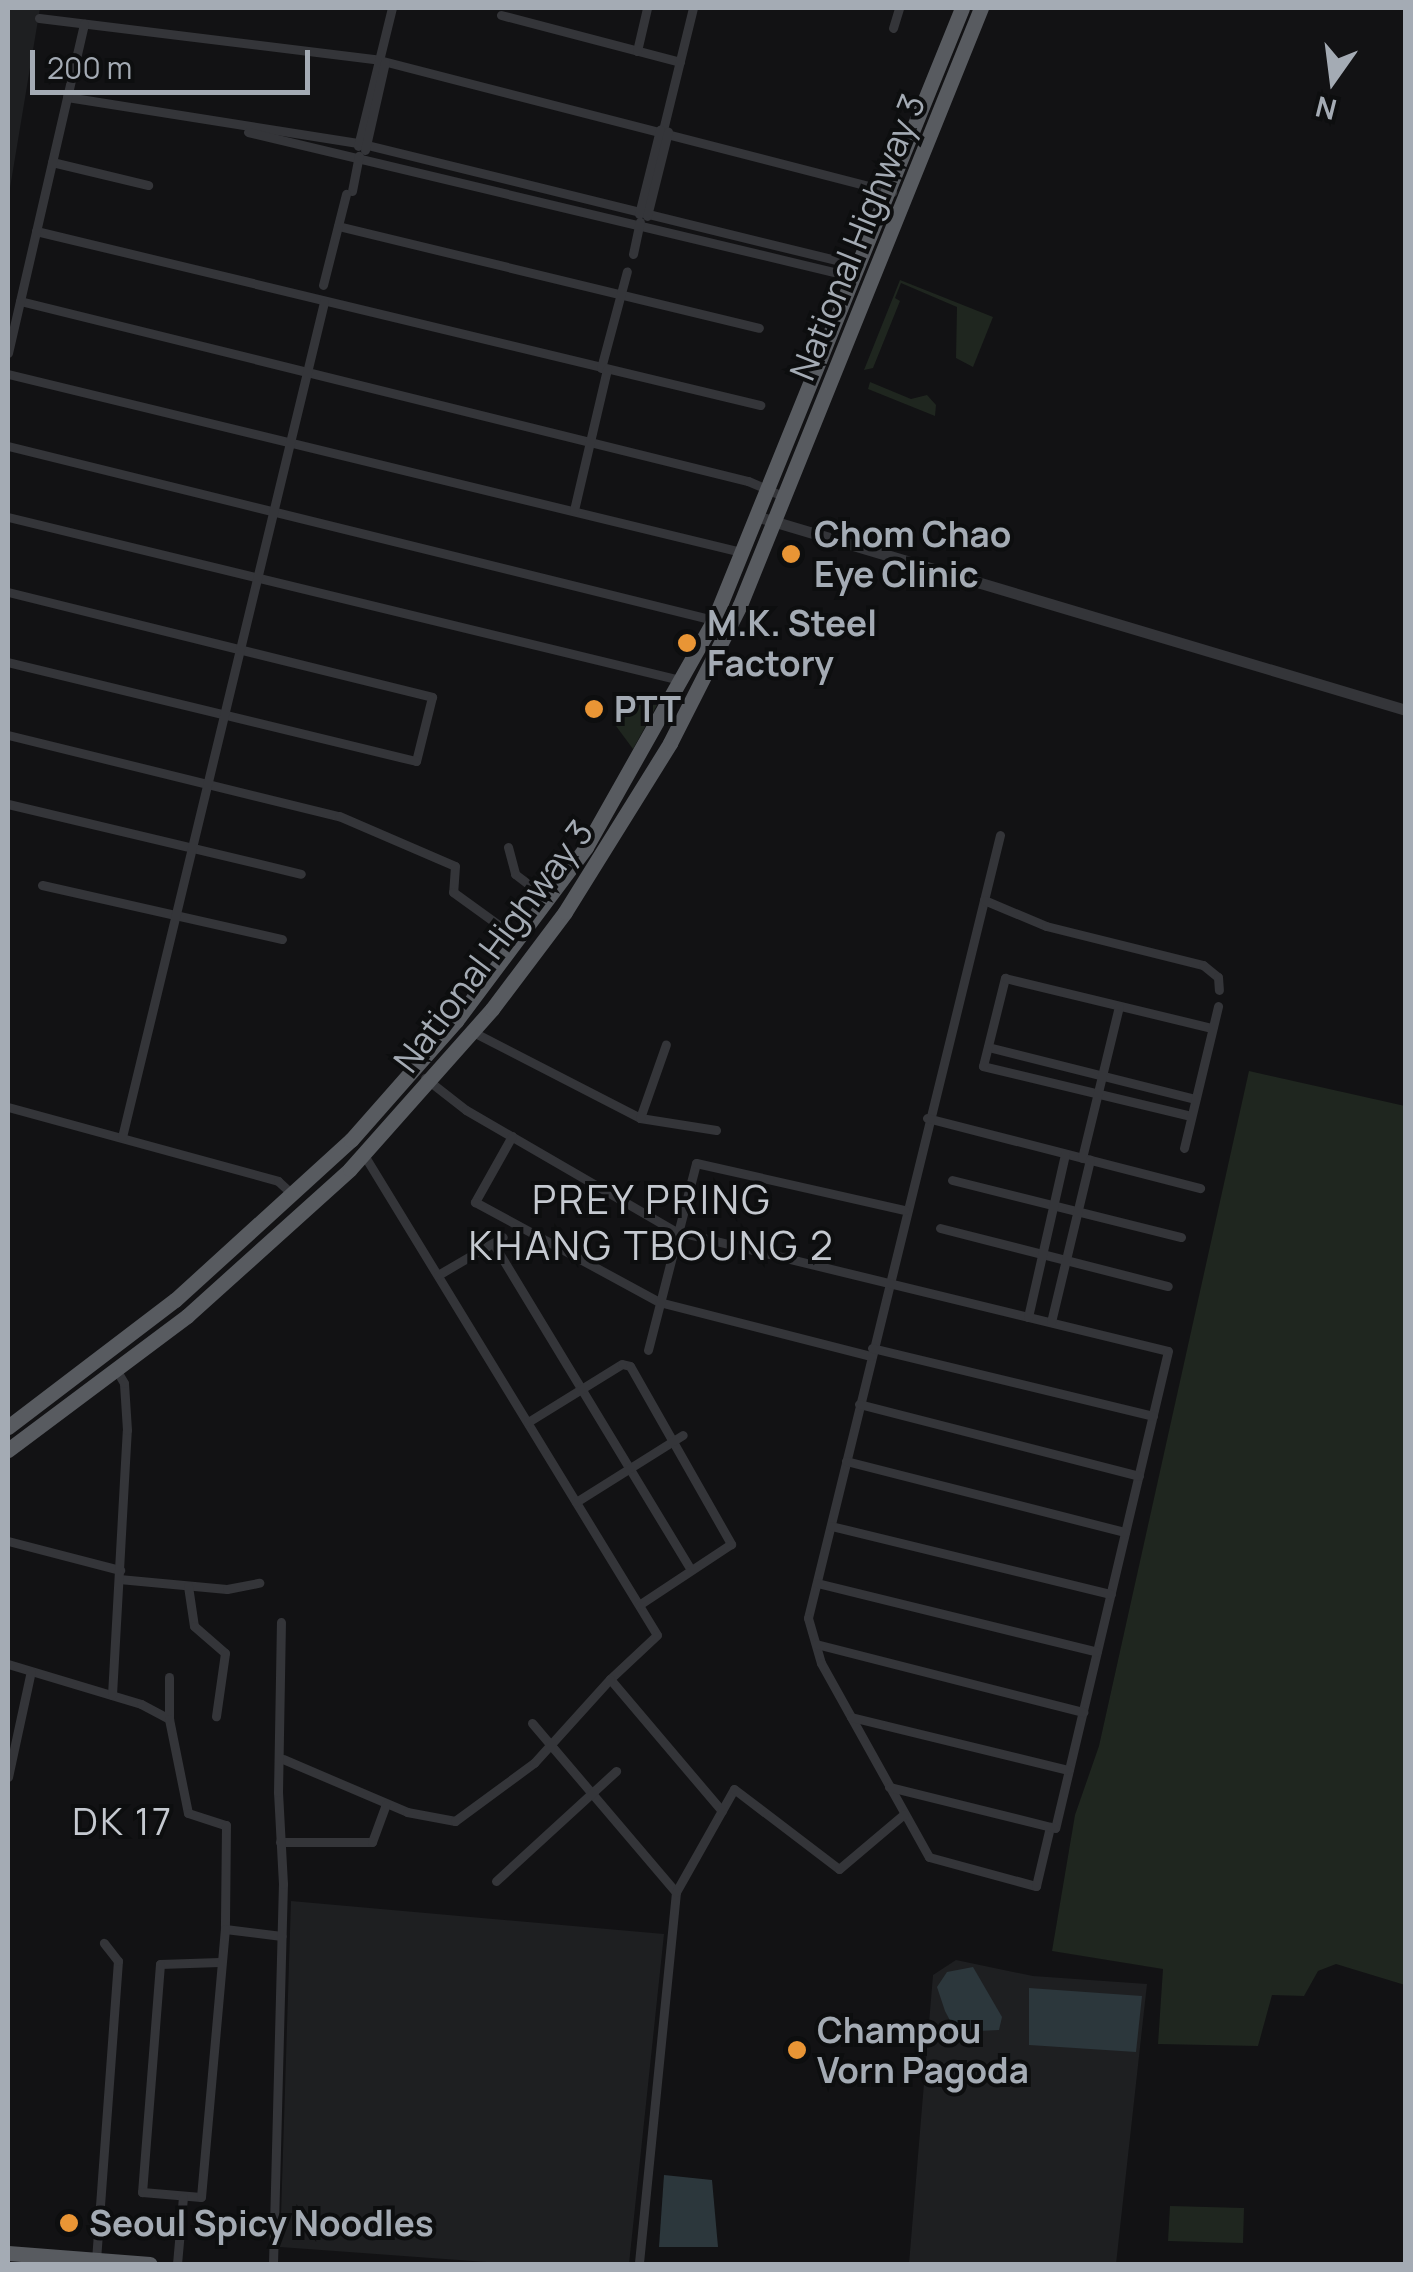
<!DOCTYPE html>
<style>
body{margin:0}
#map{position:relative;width:1413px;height:2272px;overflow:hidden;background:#121214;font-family:Manrope,sans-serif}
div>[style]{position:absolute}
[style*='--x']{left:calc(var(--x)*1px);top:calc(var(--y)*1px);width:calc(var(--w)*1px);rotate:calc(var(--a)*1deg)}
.built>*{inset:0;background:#1e1f21}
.green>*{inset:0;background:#1f261f}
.water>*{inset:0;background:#2c373c}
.minor>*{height:9px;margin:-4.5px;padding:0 4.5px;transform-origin:4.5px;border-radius:4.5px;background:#343539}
.tertiary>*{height:11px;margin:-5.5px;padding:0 5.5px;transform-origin:5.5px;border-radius:5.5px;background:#343539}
.trunk>*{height:15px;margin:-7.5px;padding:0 7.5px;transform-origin:7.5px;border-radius:7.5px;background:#585b60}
.dots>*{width:28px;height:28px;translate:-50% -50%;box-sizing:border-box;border:5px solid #0d0e0f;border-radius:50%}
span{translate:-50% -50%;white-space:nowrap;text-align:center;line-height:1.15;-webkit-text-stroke:8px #0d0e0f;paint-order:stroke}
.street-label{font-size:35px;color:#a4abb4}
.poi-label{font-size:35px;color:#a4abb4;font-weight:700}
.left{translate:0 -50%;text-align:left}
.neighbourhood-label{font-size:38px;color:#c5c9d0;letter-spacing:2.5px}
.quarter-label{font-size:40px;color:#c5c9d0;letter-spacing:2.5px}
.frame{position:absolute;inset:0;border:10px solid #a4abb4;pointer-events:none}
.north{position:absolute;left:1283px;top:30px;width:100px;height:100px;-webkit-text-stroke:8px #0d0e0f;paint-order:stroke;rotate:194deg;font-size:28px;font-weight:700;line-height:40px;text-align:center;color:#a4abb4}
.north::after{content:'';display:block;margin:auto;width:35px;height:45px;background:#a4abb4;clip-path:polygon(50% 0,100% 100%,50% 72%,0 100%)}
.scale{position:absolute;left:30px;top:50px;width:280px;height:45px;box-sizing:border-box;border:5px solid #a4abb4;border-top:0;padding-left:12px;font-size:30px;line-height:35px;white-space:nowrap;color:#a4abb4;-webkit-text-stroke:8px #0d0e0f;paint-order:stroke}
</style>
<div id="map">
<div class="built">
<div style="clip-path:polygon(8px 8px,40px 8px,8px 200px)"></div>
<div style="clip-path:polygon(291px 1901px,664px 1934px,629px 2264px,513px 2264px,280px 2247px)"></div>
<div style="clip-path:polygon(956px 1960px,1033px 1976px,1147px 1984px,1116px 2264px,909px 2264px,933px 1975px)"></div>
</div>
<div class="green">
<div style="clip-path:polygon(900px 280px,993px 317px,973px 367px,956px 358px,957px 307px,901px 283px,895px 298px,900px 301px,873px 368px,864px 370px)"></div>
<div style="clip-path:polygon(870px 382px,911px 399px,927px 395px,936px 405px,935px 416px,868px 389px)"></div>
<div style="clip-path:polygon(621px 705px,657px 705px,633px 749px,616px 726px)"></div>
<div style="clip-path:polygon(1249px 1071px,1405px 1106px,1405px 1985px,1336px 1964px,1318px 1971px,1304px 1996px,1272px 1995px,1258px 2046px,1158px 2044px,1163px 1969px,1052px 1951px,1075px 1815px,1099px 1746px)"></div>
<div style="clip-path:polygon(1170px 2206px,1244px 2208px,1243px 2243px,1168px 2241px)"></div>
</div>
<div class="water">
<div style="clip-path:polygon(973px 1967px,1002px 2017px,999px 2030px,956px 2032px,945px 2011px,937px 1987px,947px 1972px)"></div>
<div style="clip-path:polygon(1029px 1988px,1142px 1996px,1136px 2052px,1029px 2045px)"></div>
<div style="clip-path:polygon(664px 2175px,712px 2180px,718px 2247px,659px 2247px)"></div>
</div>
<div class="minor">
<div style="--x:501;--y:15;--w:185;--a:14.7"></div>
<div style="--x:39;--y:18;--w:343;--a:7"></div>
<div style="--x:379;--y:60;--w:530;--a:14.43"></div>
<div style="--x:893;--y:28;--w:21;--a:-73"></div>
<div style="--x:637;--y:51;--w:44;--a:-76.9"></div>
<div style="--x:67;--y:97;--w:296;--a:9"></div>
<div style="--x:359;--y:143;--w:516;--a:13.79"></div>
<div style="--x:663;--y:130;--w:126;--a:-76.2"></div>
<div style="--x:248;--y:132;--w:624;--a:13.44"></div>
<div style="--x:358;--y:146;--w:142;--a:-76.2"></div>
<div style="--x:365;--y:150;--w:90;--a:-77.2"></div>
<div style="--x:52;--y:162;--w:99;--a:13.5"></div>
<div style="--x:352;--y:191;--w:36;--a:-79"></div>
<div style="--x:639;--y:214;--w:87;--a:-76"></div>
<div style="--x:647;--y:216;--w:87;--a:-76"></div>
<div style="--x:338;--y:226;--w:433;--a:13.6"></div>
<div style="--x:36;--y:231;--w:745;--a:13.51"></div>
<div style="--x:633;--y:254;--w:33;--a:-78"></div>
<div style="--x:323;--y:285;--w:94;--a:-75.8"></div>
<div style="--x:20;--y:301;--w:750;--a:13.89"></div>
<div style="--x:748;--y:481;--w:40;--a:23.4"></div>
<div style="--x:8;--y:353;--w:338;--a:-77"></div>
<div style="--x:601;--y:368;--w:100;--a:-75"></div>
<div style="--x:8;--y:374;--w:754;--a:13.65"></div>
<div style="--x:8;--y:446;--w:727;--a:13.85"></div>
<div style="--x:574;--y:510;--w:145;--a:-76.8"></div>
<div style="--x:8;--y:517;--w:691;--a:13.63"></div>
<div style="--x:8;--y:592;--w:437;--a:13.9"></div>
<div style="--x:432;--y:697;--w:66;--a:104"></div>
<div style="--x:416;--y:761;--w:420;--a:-166.4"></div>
<div style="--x:8;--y:735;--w:341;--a:13.8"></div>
<div style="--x:339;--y:816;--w:126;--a:23.3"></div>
<div style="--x:455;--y:866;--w:26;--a:94"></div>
<div style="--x:453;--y:892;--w:80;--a:35.9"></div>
<div style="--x:8;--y:804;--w:301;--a:13.4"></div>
<div style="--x:1000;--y:835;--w:806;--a:103.78"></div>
<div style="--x:808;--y:1618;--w:47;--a:73.9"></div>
<div style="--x:821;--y:1663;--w:222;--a:60.9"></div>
<div style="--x:929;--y:1857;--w:111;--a:15.2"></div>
<div style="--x:1036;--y:1886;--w:61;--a:-76.7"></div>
<div style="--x:508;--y:847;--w:28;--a:75"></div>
<div style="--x:515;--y:874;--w:43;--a:37.4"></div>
<div style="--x:42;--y:885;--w:246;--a:12.7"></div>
<div style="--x:984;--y:900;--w:67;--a:22.8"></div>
<div style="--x:1046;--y:926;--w:162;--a:14"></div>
<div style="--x:1203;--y:965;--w:19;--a:39"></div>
<div style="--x:1218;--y:977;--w:13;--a:86"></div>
<div style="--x:473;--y:1032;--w:188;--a:27.2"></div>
<div style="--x:640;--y:1118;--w:77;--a:9"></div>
<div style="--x:988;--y:1047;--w:213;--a:14.1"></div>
<div style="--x:425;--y:1078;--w:52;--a:38"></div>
<div style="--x:466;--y:1110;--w:241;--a:30.1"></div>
<div style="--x:675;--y:1231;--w:507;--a:13.68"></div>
<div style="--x:1168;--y:1351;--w:490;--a:103.3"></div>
<div style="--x:1055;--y:1828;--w:171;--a:-166.1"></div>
<div style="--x:8;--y:1107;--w:280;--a:15.3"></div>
<div style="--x:278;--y:1181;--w:21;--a:43"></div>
<div style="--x:1191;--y:1116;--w:214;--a:-166.5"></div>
<div style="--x:983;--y:1066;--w:91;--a:-76"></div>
<div style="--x:1005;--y:978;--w:213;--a:13.6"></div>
<div style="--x:640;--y:1118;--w:78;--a:-70.6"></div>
<div style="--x:927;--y:1118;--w:282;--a:14.4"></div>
<div style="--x:512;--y:1136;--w:76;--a:119.3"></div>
<div style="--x:475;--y:1202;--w:209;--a:28.5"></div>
<div style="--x:659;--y:1302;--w:219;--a:14.3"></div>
<div style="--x:122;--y:1137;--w:859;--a:-76.4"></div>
<div style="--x:1184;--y:1148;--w:146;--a:-76.5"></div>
<div style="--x:364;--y:1155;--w:562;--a:58.6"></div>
<div style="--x:657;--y:1635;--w:64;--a:136.9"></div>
<div style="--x:610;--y:1679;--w:173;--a:49.7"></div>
<div style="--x:1082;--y:1158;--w:156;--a:-76.3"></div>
<div style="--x:952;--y:1180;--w:236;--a:14"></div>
<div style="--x:940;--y:1228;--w:235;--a:14.3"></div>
<div style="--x:493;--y:1243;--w:382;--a:58.8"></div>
<div style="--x:438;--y:1275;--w:75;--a:-30.3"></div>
<div style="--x:1028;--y:1317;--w:167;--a:-77.2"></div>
<div style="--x:1051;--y:1322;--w:167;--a:-76.5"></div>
<div style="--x:872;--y:1348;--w:289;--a:13.6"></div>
<div style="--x:648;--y:1350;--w:193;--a:-75.6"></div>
<div style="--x:696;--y:1163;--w:214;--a:12.7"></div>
<div style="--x:859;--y:1404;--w:289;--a:14.4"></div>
<div style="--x:528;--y:1422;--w:110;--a:-31.7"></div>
<div style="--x:622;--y:1364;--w:8;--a:14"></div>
<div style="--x:630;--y:1366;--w:205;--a:60.4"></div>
<div style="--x:731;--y:1544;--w:110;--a:146.5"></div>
<div style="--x:846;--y:1461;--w:288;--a:14.3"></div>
<div style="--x:576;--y:1502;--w:126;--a:-32.1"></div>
<div style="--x:831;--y:1526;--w:288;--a:13.7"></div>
<div style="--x:8;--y:1541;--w:116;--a:14.5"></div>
<div style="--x:119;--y:1579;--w:108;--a:5.3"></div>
<div style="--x:227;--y:1589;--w:33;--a:-11"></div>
<div style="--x:817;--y:1583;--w:288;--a:13.8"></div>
<div style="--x:188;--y:1586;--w:40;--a:81.5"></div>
<div style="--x:194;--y:1626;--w:41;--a:41.1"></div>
<div style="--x:225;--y:1653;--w:64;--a:98.1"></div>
<div style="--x:816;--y:1644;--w:276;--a:14.3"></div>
<div style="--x:8;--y:1664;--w:139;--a:16.7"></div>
<div style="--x:141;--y:1704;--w:32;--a:28"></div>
<div style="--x:169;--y:1677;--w:42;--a:90"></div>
<div style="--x:169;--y:1719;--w:96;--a:78.6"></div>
<div style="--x:188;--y:1813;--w:40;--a:18"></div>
<div style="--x:226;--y:1825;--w:104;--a:90.6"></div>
<div style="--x:225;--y:1929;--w:57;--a:7"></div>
<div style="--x:112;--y:1695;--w:265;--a:-86.8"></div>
<div style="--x:127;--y:1430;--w:47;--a:-93.7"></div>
<div style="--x:124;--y:1383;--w:16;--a:-120"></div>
<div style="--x:851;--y:1717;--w:224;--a:13.7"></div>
<div style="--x:532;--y:1723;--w:222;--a:49.6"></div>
<div style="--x:676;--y:1892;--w:374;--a:95.7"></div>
<div style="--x:283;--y:1759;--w:135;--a:23.1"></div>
<div style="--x:407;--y:1812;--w:49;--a:10.6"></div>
<div style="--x:455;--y:1821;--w:98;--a:-36.3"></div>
<div style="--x:534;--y:1763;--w:113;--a:-47.9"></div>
<div style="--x:8;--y:1777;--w:108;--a:-77.8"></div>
<div style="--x:280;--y:1842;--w:92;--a:0"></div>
<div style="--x:372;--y:1842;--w:40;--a:-69.8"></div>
<div style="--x:496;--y:1881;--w:163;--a:-42.5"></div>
<div style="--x:676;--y:1892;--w:118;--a:-60.6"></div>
<div style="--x:734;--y:1789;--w:132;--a:37.3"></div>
<div style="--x:839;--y:1869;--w:85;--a:-40.2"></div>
<div style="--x:219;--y:1962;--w:59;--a:178.1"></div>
<div style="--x:160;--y:1964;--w:229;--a:94.5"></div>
<div style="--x:142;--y:2192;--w:59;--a:4.8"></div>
<div style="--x:201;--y:2197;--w:269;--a:-84.9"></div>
<div style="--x:96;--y:2260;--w:300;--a:-85.8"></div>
<div style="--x:118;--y:1961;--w:23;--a:-128"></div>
<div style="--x:177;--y:2264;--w:67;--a:-84.9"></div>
<div style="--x:273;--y:2264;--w:380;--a:-88.5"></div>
<div style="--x:283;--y:1884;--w:92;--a:-93.1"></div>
<div style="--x:278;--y:1792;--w:170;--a:-89"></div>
</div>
<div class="tertiary">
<div style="--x:759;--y:517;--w:675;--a:16.61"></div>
</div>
<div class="trunk">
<div style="--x:8;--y:1427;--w:210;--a:-37.3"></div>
<div style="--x:175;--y:1300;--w:238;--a:-42.3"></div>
<div style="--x:351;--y:1140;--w:159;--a:-48.6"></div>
<div style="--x:456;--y:1021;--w:217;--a:-53.2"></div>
<div style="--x:586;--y:847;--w:261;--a:-60.6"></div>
<div style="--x:714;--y:620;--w:660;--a:-67.94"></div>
<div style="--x:8;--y:1450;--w:224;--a:-36.8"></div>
<div style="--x:187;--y:1316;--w:219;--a:-42"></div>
<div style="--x:350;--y:1169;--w:214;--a:-48.4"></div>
<div style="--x:492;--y:1009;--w:121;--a:-53"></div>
<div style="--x:565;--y:912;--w:199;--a:-58.1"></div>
<div style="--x:670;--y:743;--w:155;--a:-63.1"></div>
<div style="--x:740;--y:605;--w:644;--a:-68.02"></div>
<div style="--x:8;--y:2253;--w:142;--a:4.4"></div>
</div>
<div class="dots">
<div style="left:791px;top:554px;background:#e99535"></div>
<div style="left:687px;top:643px;background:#e99535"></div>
<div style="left:594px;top:709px;background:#e99535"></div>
<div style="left:797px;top:2050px;background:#e99535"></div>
<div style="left:69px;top:2223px;background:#e99535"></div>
</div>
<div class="street-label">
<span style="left:857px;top:237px;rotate:-68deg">National Highway 3</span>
<span style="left:493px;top:946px;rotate:-53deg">National Highway 3</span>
</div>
<div class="poi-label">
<span class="left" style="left:814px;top:554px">Chom Chao<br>Eye Clinic</span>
<span class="left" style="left:707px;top:643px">M.K. Steel<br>Factory</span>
<span class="left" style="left:614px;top:709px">PTT</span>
<span class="left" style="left:817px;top:2050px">Champou<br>Vorn Pagoda</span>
<span class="left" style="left:89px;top:2223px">Seoul Spicy Noodles</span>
</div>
<div class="neighbourhood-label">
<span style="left:123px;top:1821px">DK 17</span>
</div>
<div class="quarter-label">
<span style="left:652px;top:1222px">PREY PRING<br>KHANG TBOUNG 2</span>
</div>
<div class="frame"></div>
<div class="north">N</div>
<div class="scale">200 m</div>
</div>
